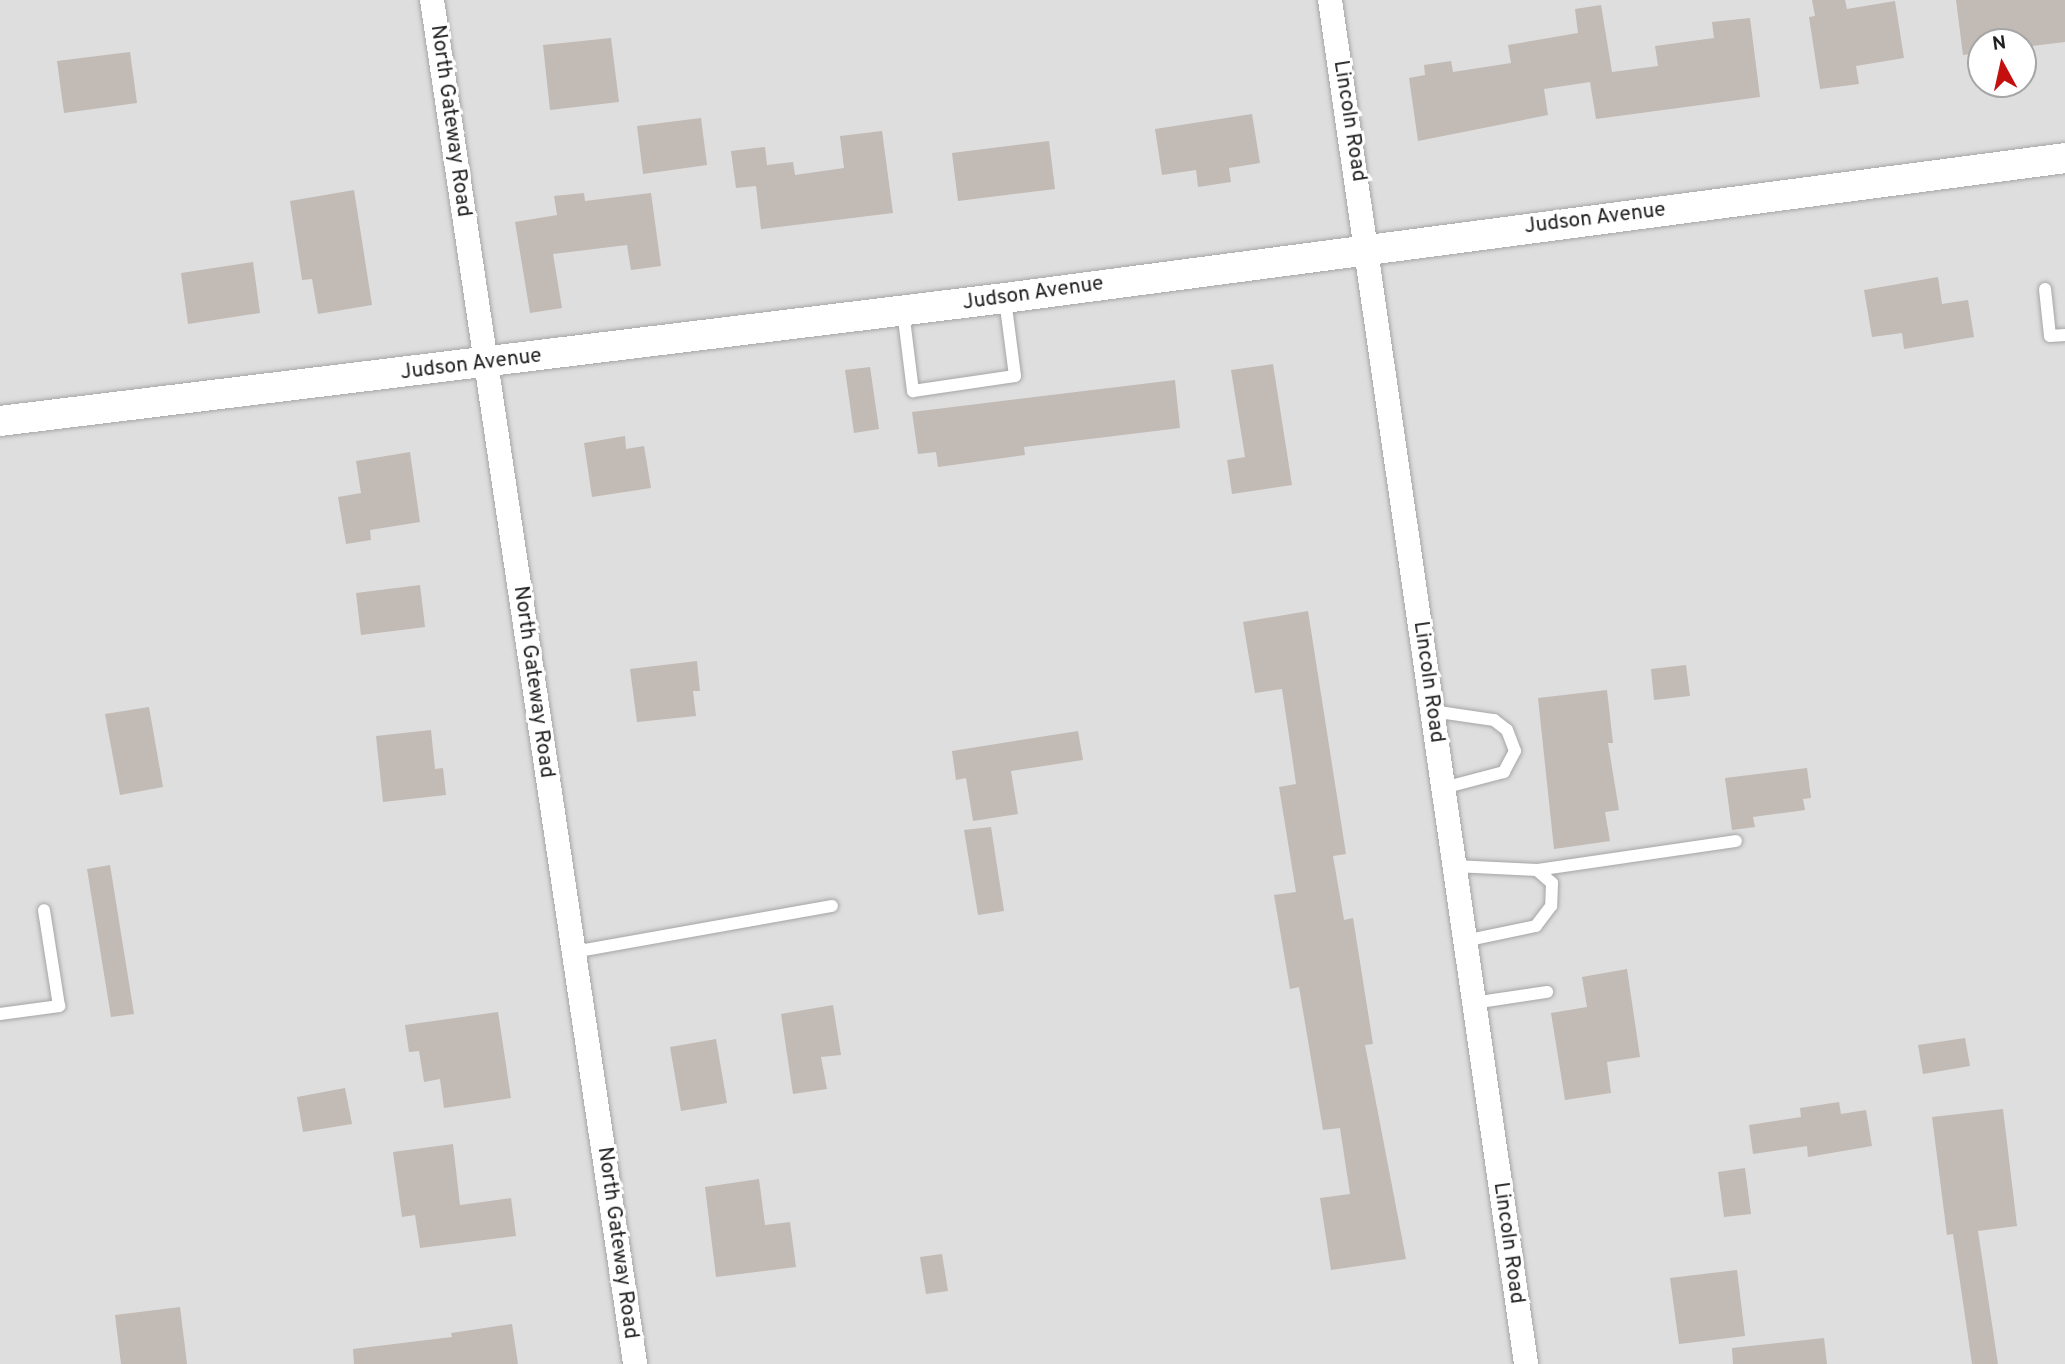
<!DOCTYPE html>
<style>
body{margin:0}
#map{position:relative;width:2065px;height:1364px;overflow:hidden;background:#f0eee8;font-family:Overpass,sans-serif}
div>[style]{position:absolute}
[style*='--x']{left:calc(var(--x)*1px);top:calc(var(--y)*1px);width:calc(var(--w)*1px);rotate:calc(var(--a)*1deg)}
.residential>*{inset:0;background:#dfdede}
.building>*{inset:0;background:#c1bab5}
.roads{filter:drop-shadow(0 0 2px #a5a5a5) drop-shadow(0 0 2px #a5a5a5)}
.service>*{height:12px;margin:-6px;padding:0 6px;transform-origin:6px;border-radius:6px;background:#fff}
.minor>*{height:24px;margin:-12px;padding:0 12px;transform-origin:12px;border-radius:12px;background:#fff}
.tertiary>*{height:30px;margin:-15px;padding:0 15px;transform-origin:15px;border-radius:15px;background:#fff}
span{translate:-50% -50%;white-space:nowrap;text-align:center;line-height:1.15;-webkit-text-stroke:6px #fff;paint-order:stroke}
.street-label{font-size:21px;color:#212121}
.north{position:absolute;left:1967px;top:28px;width:70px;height:70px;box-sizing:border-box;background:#fff;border:2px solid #a6a6a6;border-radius:50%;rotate:352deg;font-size:19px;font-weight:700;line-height:28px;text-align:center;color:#212121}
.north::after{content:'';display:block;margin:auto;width:24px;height:32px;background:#c3100f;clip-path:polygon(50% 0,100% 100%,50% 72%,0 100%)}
</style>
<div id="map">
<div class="residential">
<div style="clip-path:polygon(evenodd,0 0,2065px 0,2065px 1364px,0 1364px,0 0,1981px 42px,2023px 42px,2023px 84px,1981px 84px,1981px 42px)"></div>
</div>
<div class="building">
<div style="clip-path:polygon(1812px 0,1845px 0,1847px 9px,1895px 1px,1904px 58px,1856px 66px,1859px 84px,1820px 89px,1809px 17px,1815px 16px)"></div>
<div style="clip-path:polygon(1956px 0,2065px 0,2065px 42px,2023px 47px,2023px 42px,1981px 42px,1981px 53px,1963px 55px)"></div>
<div style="clip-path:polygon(1601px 5px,1612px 72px,1658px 66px,1655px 46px,1714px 38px,1712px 22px,1750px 18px,1760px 97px,1596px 119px,1590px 82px,1544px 89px,1548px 115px,1418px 141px,1409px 78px,1425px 75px,1424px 65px,1451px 61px,1453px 72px,1511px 63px,1508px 45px,1578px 33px,1575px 9px)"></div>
<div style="clip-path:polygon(611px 38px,619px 102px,550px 110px,543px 45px)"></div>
<div style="clip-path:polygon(130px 52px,137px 103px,64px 113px,57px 61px)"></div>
<div style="clip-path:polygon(1252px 114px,1260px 163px,1229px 168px,1231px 182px,1198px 187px,1196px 170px,1162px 175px,1155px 129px)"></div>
<div style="clip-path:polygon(701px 118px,707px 165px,643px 174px,637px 126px)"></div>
<div style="clip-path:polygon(882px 131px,893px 213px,761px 229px,756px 186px,736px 188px,731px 151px,765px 147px,767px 165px,793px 162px,795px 175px,844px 168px,840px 136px)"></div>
<div style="clip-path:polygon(1049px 141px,1055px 189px,958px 201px,952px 153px)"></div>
<div style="clip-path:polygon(354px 190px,372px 305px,318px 314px,312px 279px,302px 280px,290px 201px)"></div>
<div style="clip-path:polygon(584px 193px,585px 201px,651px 193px,661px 266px,631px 270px,627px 245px,553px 254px,562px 308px,530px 313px,515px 222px,557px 215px,554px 196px)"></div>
<div style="clip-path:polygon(253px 262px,260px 313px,188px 324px,181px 273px)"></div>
<div style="clip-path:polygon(1938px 277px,1942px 304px,1968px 300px,1974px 337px,1904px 349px,1902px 333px,1872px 337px,1864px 290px)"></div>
<div style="clip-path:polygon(1273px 364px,1292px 485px,1232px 494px,1227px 460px,1245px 457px,1231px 370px)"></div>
<div style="clip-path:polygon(870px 367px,879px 429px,854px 433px,845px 370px)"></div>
<div style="clip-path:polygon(1175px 380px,1180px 428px,1024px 447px,1025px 455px,938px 467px,936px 452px,918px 454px,912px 412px)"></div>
<div style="clip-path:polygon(625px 436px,626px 449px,644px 446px,651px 488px,592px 497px,584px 443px)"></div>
<div style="clip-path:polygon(410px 452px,420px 522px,370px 530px,371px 540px,346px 544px,338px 497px,361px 493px,356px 461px)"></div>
<div style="clip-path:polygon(420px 585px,425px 627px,361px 635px,356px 593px)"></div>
<div style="clip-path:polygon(1308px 611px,1346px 854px,1333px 856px,1344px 920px,1353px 918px,1373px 1044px,1365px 1045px,1406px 1259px,1331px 1270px,1320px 1198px,1350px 1194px,1340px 1128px,1323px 1130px,1299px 987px,1290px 989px,1274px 895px,1296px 892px,1279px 787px,1296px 784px,1292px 756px,1282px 689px,1255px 693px,1243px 622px)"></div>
<div style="clip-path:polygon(697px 661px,700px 691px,693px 691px,696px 716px,637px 722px,630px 669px)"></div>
<div style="clip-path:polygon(1686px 665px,1690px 696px,1654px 700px,1651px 669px)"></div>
<div style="clip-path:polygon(1607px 690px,1613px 743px,1608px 743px,1619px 810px,1605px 812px,1610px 841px,1554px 849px,1538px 698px)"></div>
<div style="clip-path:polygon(149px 707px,163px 787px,120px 795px,105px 714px)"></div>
<div style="clip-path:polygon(431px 730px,435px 769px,443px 768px,446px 795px,383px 802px,376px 736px)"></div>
<div style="clip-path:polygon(1078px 731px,1083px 760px,1011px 771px,1018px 814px,973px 821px,966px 778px,956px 780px,952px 751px)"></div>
<div style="clip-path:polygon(1807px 768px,1811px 798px,1803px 799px,1805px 810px,1753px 817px,1755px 827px,1732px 830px,1725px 778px)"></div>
<div style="clip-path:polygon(991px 827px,1004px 911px,978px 915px,964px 830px)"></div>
<div style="clip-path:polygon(110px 865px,134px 1014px,111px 1017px,87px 869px)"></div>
<div style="clip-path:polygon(1627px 969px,1640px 1057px,1607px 1062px,1611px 1093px,1565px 1100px,1551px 1013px,1587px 1007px,1582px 977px)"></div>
<div style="clip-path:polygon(833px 1005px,841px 1055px,821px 1057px,827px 1089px,793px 1094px,781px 1014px)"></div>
<div style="clip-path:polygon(498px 1012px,511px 1098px,444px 1108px,440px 1079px,424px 1082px,419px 1051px,409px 1052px,405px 1025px)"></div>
<div style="clip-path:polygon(1965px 1038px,1970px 1066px,1923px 1074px,1918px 1045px)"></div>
<div style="clip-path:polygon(716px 1039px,727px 1103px,681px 1111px,670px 1047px)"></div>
<div style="clip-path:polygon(345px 1088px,352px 1124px,303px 1132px,297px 1097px)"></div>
<div style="clip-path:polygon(1839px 1102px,1841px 1114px,1866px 1110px,1872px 1146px,1808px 1157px,1807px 1146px,1753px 1154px,1749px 1125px,1801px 1117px,1800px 1108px)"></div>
<div style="clip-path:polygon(2003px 1109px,2017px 1226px,1978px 1231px,1998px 1364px,1972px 1364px,1953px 1234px,1947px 1235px,1932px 1117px)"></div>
<div style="clip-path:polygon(453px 1144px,460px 1205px,511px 1198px,516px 1236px,420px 1248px,415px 1215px,402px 1217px,393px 1152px)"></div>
<div style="clip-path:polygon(1745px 1168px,1751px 1214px,1724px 1217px,1718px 1172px)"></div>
<div style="clip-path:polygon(759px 1179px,765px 1225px,790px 1222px,796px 1267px,716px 1277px,705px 1187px)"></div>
<div style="clip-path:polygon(942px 1254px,948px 1291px,926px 1294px,920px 1257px)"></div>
<div style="clip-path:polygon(1737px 1270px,1745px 1336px,1679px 1344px,1670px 1278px)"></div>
<div style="clip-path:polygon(180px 1307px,187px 1364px,121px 1364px,115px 1315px)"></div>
<div style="clip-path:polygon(512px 1324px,518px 1364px,354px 1364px,353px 1349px,452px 1337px,451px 1333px)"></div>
<div style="clip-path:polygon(1824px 1338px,1827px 1364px,1733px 1364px,1732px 1348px)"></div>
</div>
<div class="roads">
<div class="service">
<div style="--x:2045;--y:289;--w:47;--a:83.9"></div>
<div style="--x:2050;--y:336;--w:15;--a:-4"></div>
<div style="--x:903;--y:311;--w:81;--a:82.9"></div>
<div style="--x:913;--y:391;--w:103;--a:-8.4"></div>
<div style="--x:1015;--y:376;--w:78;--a:-97.4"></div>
<div style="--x:1432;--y:711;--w:63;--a:8.3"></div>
<div style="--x:1494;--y:720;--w:16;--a:38"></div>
<div style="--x:1507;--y:730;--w:22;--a:69"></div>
<div style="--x:1515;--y:751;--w:24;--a:118"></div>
<div style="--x:1504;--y:772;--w:63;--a:165.3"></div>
<div style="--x:1454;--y:866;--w:83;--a:2.8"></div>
<div style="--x:1537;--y:870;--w:20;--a:41"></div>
<div style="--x:1552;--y:883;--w:23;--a:92"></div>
<div style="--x:1551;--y:906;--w:25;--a:127"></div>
<div style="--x:1536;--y:926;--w:74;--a:168.2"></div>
<div style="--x:1537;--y:870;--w:201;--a:-8.3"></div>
<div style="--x:573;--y:952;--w:263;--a:-10.1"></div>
<div style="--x:1473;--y:1003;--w:75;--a:-8.5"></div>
<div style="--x:0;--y:1014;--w:60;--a:-7.7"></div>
<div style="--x:59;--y:1006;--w:97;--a:-98.9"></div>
</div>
<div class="minor">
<div style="--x:432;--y:0;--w:1379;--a:81.53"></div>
<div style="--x:1330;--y:0;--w:1378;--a:81.82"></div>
</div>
<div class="tertiary">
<div style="--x:0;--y:421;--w:1012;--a:-6.98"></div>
<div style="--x:1005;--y:298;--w:1069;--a:-7.52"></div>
</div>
</div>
<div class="street-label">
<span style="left:450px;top:121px;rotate:82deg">North Gateway Road</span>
<span style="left:1349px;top:121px;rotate:81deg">Lincoln Road</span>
<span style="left:1595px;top:219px;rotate:-7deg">Judson Avenue</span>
<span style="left:1033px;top:294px;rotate:-8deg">Judson Avenue</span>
<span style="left:471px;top:365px;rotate:-7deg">Judson Avenue</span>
<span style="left:533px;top:682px;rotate:82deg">North Gateway Road</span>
<span style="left:1428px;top:682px;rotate:82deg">Lincoln Road</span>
<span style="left:617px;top:1243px;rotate:82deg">North Gateway Road</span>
<span style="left:1508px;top:1243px;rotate:82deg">Lincoln Road</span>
</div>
<div class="north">N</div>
</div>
